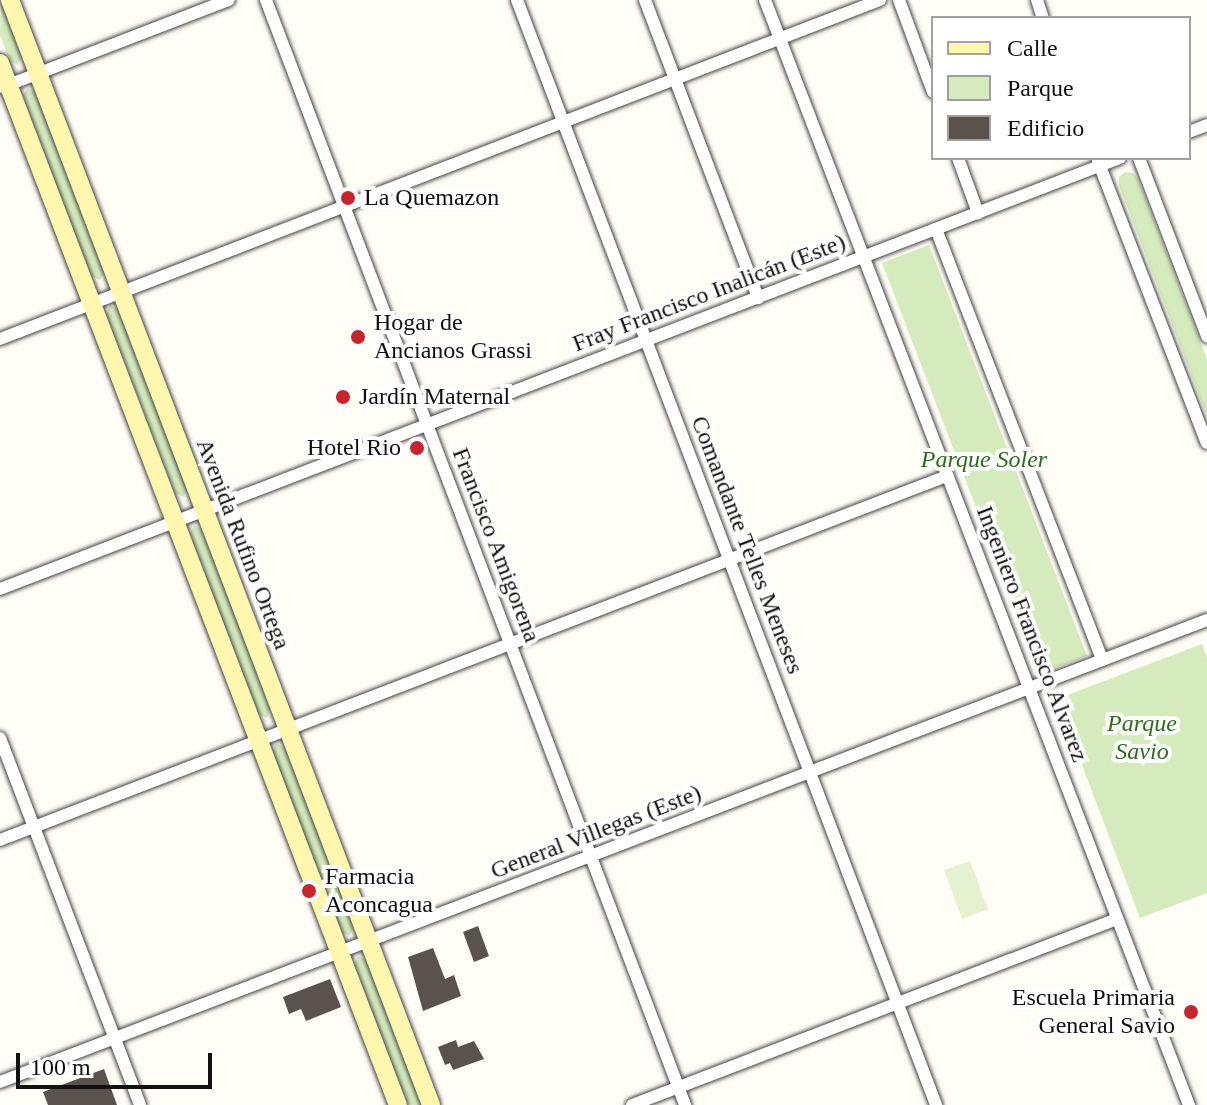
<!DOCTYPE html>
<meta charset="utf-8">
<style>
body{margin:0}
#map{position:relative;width:1207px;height:1105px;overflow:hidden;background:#fffdf5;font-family:Georgia,serif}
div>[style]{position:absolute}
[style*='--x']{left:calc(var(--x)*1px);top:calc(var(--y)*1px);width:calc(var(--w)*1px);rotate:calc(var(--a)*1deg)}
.green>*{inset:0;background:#d5ebbd}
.pitch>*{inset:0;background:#e6f2cf}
.building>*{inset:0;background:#5a524d}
.roads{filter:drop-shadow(0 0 2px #444) drop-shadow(0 0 2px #444)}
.minor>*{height:12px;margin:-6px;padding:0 6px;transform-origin:6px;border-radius:6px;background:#fff}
.secondary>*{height:18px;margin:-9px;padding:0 9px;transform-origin:9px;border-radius:9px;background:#fff6b0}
.dots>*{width:22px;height:22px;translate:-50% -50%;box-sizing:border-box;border:4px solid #fff;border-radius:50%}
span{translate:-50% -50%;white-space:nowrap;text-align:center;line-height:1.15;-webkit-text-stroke:8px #fff;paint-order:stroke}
.poi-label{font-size:24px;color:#111}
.left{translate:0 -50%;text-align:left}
.right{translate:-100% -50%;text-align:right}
.street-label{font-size:24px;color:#111}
.park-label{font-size:24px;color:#2f6b1f;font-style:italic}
.legend{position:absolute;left:931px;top:16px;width:260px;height:144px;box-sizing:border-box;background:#fff;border:2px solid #a0a0a0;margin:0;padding:10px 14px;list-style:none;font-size:24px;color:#111}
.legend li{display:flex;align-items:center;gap:16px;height:40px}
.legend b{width:40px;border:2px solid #a0a0a0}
.scale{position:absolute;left:16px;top:1053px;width:196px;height:36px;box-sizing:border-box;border:4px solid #111;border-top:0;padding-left:10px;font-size:24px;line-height:28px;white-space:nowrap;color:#111;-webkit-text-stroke:6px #fff;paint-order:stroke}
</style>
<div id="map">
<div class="green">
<div style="clip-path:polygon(1px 0,22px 57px,18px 65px,10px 61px,0 35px)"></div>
<div style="clip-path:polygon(27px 88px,35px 92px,104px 272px,100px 280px,91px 276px,23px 96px)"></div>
<div style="clip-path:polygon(1125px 172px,1133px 173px,1138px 179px,1207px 359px,1207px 416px,1119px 185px,1119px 177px)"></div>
<div style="clip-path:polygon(929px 245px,1087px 656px,1040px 674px,882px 263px)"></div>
<div style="clip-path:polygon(110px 305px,118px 309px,187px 489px,183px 497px,175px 493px,106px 313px)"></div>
<div style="clip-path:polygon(194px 525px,202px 530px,271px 709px,267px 718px,258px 714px,190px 534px)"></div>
<div style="clip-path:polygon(1202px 644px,1207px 658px,1207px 893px,1140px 918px,1057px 699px)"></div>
<div style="clip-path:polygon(276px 743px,285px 748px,354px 928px,349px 936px,341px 932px,272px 752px)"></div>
<div style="clip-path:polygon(358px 956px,366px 960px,422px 1105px,408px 1105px,354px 964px)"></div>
</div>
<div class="pitch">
<div style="clip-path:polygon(970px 861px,988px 909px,962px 919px,944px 870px)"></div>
</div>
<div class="building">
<div style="clip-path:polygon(478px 926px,489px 956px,474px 962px,463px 932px)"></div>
<div style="clip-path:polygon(433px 948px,445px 979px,454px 975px,461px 996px,423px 1011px,408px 957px)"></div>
<div style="clip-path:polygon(330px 979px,341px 1007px,306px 1021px,301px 1009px,289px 1014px,283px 997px)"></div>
<div style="clip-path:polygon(456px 1040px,458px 1047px,474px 1041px,484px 1059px,453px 1070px,450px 1063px,445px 1065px,438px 1047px)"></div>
<div style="clip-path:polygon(104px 1069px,117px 1105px,48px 1105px,43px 1092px)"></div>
</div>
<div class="roads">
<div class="minor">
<div style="--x:266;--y:0;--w:1182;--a:69.23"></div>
<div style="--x:517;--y:0;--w:1182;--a:69.23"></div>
<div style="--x:645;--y:0;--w:319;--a:69.2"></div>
<div style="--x:765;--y:0;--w:1184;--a:69.01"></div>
<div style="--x:899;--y:0;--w:98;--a:69.7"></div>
<div style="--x:1037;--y:0;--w:19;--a:72"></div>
<div style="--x:3;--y:87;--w:242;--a:-21.1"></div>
<div style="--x:1189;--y:132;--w:19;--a:-21"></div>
<div style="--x:958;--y:158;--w:59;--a:70"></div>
<div style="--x:1139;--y:158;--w:191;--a:69.1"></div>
<div style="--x:1098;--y:161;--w:302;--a:68.9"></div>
<div style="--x:936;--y:229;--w:462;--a:68.9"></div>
<div style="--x:0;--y:339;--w:943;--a:-21.07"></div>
<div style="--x:0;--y:589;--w:1200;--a:-21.05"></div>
<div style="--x:0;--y:738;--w:393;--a:69.1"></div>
<div style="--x:0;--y:840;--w:1015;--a:-21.03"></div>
<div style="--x:0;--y:1082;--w:1292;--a:-20.95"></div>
<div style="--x:632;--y:1105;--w:519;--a:-20.98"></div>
</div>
<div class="secondary">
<div style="--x:10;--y:0;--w:1182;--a:69.14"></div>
<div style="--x:0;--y:63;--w:1115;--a:69.1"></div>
</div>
</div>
<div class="dots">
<div style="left:348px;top:198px;background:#c4262e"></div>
<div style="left:358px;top:337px;background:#c4262e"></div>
<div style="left:343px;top:397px;background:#c4262e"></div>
<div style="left:417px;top:448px;background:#c4262e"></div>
<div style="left:309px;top:891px;background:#c4262e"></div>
<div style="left:1191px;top:1012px;background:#c4262e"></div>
</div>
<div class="poi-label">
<span class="left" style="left:364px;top:198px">La Quemazon</span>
<span class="left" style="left:374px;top:337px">Hogar de<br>Ancianos Grassi</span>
<span class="left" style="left:359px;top:397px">Jardín Maternal</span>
<span class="right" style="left:401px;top:448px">Hotel Rio</span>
<span class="left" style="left:325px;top:891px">Farmacia<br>Aconcagua</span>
<span class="right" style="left:1175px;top:1012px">Escuela Primaria<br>General Savio</span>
</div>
<div class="street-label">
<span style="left:709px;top:293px;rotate:-21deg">Fray Francisco Inalicán (Este)</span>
<span style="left:243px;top:544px;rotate:69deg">Avenida Rufino Ortega</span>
<span style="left:496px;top:545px;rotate:69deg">Francisco Amigorena</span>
<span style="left:747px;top:545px;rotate:69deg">Comandante Telles Meneses</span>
<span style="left:1032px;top:634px;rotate:69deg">Ingeniero Francisco Alvarez</span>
<span style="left:596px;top:832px;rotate:-21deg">General Villegas (Este)</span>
</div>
<div class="park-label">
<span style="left:984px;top:460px">Parque Soler</span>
<span style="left:1142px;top:738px">Parque<br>Savio</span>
</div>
<ul class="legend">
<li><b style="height:10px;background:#fff6b0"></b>Calle</li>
<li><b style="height:22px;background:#d5ebbd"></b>Parque</li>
<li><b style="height:22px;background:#5a524d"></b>Edificio</li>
</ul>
<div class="scale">100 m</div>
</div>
